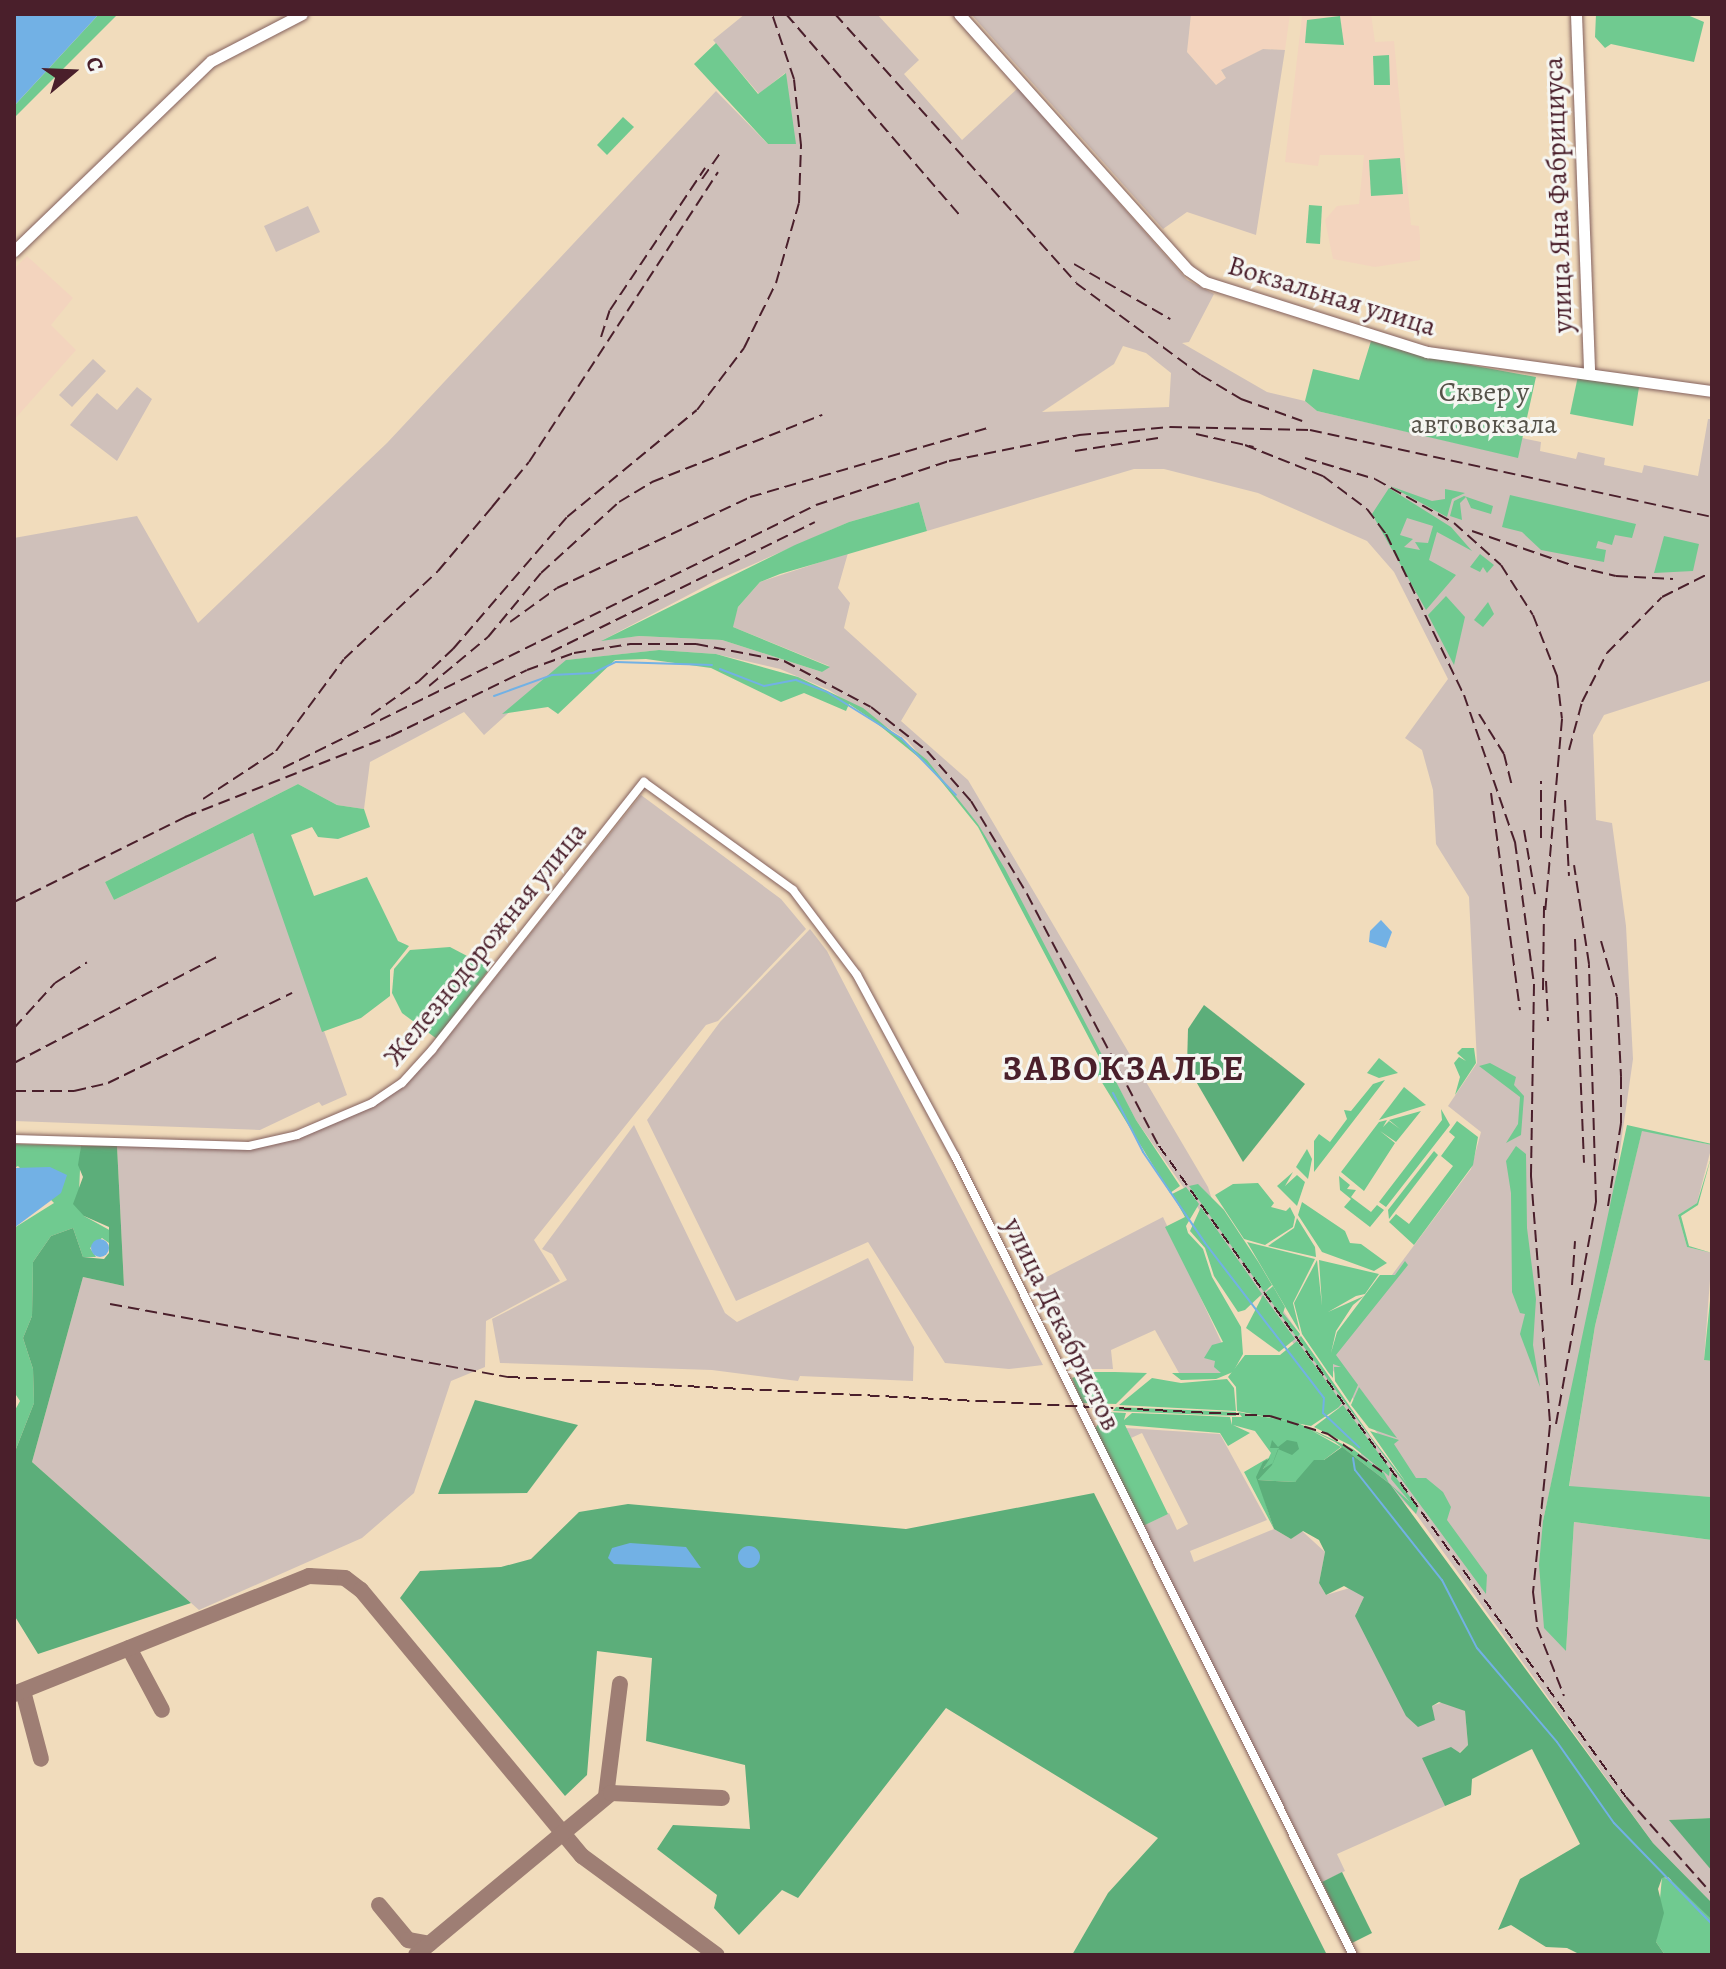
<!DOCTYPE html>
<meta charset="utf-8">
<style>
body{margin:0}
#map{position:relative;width:1726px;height:1969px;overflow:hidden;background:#f1dcbc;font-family:Alegreya,serif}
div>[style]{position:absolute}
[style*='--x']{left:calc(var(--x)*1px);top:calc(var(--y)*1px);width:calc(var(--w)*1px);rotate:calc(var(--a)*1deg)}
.built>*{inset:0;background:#f3d4be}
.industrial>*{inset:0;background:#cfc0ba}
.green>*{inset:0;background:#70ca90}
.forest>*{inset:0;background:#5cae7a}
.water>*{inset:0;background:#72b1e5}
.round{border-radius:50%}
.stream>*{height:2px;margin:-1px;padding:0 1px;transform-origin:1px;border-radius:1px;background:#72b1e5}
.taxiway>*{height:16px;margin:-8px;padding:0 8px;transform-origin:8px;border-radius:8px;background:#9e7e74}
.roads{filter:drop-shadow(0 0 2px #84615e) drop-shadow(0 0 2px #84615e)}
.minor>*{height:8px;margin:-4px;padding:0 4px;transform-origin:4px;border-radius:4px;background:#fff}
.major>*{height:11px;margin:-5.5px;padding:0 5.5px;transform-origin:5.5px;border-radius:5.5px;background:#fff}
.rail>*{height:2px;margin-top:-1px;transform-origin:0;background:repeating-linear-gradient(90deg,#4a1f2b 0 12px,transparent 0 18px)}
span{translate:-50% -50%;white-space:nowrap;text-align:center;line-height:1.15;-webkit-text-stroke:6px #f6f6f2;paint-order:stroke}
.street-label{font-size:28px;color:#4a1f2b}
.park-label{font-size:28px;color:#555249}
.district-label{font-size:36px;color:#4a1f2b;font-weight:700;letter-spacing:2px}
.frame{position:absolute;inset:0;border:16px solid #4a1f2b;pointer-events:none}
.north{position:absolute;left:32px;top:32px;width:80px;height:80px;-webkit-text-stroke:6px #f6f6f2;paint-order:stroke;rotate:71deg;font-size:22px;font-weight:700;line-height:32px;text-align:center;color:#4a1f2b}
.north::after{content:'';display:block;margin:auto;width:28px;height:36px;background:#4a1f2b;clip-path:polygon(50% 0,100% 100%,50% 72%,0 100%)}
</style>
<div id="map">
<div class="built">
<div style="clip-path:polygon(1191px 14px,1290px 14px,1285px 50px,1263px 49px,1221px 71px,1226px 78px,1216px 85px,1187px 52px)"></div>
<div style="clip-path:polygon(1371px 14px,1375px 42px,1394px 41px,1411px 225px,1419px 226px,1420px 237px,1420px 260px,1375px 267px,1333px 259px,1325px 220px,1337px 206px,1359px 204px,1364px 155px,1320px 155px,1318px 166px,1285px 162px,1302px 16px)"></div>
<div style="clip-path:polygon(27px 256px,73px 298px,51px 325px,76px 350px,14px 420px,14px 269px)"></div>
</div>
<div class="industrial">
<div style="clip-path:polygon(evenodd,745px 14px,877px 14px,919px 60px,904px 74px,962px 140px,1018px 88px,1187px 280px,1214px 294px,1189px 342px,1182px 343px,1267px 392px,1305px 401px,1317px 411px,1517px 457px,1522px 438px,1541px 442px,1540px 451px,1576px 459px,1578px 452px,1605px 458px,1604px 465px,1642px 473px,1644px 465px,1698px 476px,1708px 419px,1712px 419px,1712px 680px,1604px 715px,1593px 735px,1596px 820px,1612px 823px,1626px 926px,1633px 1059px,1612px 1206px,1543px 1521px,1566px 1650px,1574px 1522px,1712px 1540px,1712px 1818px,1670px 1820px,1712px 1871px,1712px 1903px,1653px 1843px,1416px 1514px,1359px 1458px,1365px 1445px,1136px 1120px,978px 824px,907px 740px,829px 690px,780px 669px,716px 654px,659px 650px,567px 660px,484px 735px,464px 712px,370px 762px,364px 809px,337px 805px,298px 784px,105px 882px,114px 900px,253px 833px,347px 1095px,322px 1106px,319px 1102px,260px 1130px,14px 1121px,14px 538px,137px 516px,198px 623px,387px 443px,716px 91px,768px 144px,785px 73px,759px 94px,713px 40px,745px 14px,1123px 346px,1146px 353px,1171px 373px,1169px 407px,1042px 412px,1114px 364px,1123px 346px,745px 14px,1134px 469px,1164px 469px,1258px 493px,1367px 541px,1394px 572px,1448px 679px,1405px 738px,1422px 750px,1433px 790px,1436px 844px,1469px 897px,1477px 1063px,1448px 1106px,1481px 1132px,1471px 1169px,1327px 1362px,1488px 1590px,1371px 1437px,1217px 1215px,1208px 1187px,968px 780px,901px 721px,917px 694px,844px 628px,850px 603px,838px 588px,848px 553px,760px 582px,738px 607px,733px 621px,733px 627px,829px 666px,822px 672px,722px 640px,639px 636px,603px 640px,715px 581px,849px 522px,919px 502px,927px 531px,1134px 469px)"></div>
<div style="clip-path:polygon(971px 14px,1191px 14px,1187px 52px,1216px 85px,1226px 78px,1221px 70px,1263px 49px,1285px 50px,1256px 235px,1187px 212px,1163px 229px)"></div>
<div style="clip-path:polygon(308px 206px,320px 232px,276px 252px,264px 226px)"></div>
<div style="clip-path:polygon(93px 359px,106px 371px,72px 407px,59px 395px)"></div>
<div style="clip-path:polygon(137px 387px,152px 399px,117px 461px,70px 425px,97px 393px,117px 410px)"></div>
<div style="clip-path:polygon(641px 795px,781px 899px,806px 929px,718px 1021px,706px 1025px,534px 1240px,560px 1281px,486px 1321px,485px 1367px,451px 1381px,414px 1493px,362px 1538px,199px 1610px,32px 1462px,83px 1277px,124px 1286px,117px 1146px,271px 1146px,321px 1128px,403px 1085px,436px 1052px)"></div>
<div style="clip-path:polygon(810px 929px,827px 951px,1043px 1365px,1009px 1369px,945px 1363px,868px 1242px,736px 1301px,647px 1120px,720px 1022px)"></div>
<div style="clip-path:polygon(634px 1125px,725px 1313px,737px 1322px,868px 1258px,914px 1347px,913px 1381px,800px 1376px,798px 1381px,712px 1370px,500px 1363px,492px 1319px,567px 1280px,552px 1254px,542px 1249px)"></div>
<div style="clip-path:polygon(1642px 1130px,1712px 1145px,1697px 1203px,1678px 1215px,1687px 1247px,1712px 1253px,1704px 1360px,1712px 1361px,1712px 1497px,1569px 1487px,1595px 1326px)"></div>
<div style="clip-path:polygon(1163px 1217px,1225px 1350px,1224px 1373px,1179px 1373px,1155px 1330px,1111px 1350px,1113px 1369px,1081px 1369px,1037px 1282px)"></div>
<div style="clip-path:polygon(1126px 1428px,1220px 1434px,1267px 1520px,1190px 1551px,1194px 1562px,1274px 1529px,1291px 1539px,1302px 1531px,1325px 1552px,1319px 1583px,1326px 1595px,1353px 1587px,1365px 1597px,1356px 1613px,1433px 1711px,1432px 1706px,1446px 1701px,1465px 1711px,1468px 1745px,1459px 1753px,1423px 1758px,1445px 1806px,1337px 1854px,1345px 1871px,1322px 1882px,1143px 1526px,1169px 1513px,1177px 1530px,1188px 1524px,1142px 1433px,1131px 1438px)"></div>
</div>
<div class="green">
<div style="clip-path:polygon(99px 14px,118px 14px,14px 118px,14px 106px)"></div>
<div style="clip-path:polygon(1596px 14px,1685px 14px,1704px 22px,1694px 62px,1611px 44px,1605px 48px,1595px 37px)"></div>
<div style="clip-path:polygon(1340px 16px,1344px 45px,1305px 43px,1307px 20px)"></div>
<div style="clip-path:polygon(716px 43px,758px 94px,786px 73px,796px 144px,768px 144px,694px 64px)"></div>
<div style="clip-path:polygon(1389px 55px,1390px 85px,1374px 85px,1373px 56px)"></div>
<div style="clip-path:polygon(623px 117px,634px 127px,607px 155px,597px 145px)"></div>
<div style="clip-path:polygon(1400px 158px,1403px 194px,1371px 196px,1369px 160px)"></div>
<div style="clip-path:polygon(1309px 205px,1322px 206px,1320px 244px,1306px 243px)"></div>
<div style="clip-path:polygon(1371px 341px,1427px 357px,1536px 377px,1518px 458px,1317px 411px,1305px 401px,1313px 369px,1359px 380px)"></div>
<div style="clip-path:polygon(1578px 376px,1639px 387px,1633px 426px,1570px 414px)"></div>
<div style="clip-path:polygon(1390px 486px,1432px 501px,1445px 499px,1445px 489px,1465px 493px,1452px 499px,1447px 517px)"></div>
<div style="clip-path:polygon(evenodd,1389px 488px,1451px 527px,1472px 551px,1437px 532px,1429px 560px,1456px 575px,1426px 610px,1372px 514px,1389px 488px,1407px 518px,1433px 526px,1428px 543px,1415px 542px,1420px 550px,1404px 547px,1413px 539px,1400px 535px,1407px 518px)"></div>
<div style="clip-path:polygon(1510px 495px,1636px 524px,1632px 538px,1615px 535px,1612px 545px,1598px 541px,1596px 548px,1606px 550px,1604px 562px,1541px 550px,1522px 532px,1502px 527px)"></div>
<div style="clip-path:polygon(1464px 496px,1493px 506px,1491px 514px,1471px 508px,1466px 497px,1460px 503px,1462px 520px,1450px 516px,1454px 501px)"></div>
<div style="clip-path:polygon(919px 502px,927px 531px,780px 574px,760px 582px,738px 607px,733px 627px,830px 667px,822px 672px,722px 640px,639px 636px,601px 641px,795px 545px,849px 522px)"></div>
<div style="clip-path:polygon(1664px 536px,1699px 544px,1693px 571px,1654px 573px)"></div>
<div style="clip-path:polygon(1480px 554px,1494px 565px,1487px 573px,1483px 567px,1480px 572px,1470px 567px)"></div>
<div style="clip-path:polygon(1446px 596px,1465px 617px,1454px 665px,1428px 615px)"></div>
<div style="clip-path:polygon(1488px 602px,1494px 614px,1483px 627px,1474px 620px)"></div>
<div style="clip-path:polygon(659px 650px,716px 654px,798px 677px,863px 708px,927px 760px,978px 824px,1005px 869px,1136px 1120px,1180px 1186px,1170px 1193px,1098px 1076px,1099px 1057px,978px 827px,928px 765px,874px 721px,849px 704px,846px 711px,804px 693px,781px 702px,711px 668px,646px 659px,615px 660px,558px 714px,548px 707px,502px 714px,566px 660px)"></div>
<div style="clip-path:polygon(298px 784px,337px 805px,364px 809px,370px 827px,338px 839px,318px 837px,312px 827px,291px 835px,314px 896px,367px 877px,398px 941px,409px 946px,390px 970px,390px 996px,361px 1018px,322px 1032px,253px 833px,114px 900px,105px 882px)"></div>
<div style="clip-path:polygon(450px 947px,490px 968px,437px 1039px,402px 1013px,392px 993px,394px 969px,410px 950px)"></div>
<div style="clip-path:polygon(1462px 1048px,1474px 1048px,1476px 1063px,1455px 1095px,1460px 1077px,1454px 1063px,1459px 1057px,1466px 1061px,1457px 1053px)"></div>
<div style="clip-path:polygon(1379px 1058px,1398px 1073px,1379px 1078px,1367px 1073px)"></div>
<div style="clip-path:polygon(1490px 1063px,1516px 1077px,1514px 1085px,1524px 1096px,1521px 1135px,1506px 1143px,1518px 1124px,1520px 1097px,1479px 1066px)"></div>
<div style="clip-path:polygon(1385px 1080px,1358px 1115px,1314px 1172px,1314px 1141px,1319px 1134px,1330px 1142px,1347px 1119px,1344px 1110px,1351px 1111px,1373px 1084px)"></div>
<div style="clip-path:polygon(1404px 1087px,1426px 1105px,1379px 1120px)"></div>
<div style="clip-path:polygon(1441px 1109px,1450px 1125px,1386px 1207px,1379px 1202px,1442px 1120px)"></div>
<div style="clip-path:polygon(1421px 1111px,1396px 1142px,1380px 1131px,1395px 1143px,1364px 1191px,1341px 1172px,1379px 1122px,1387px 1120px,1383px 1127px,1389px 1121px,1400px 1129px,1389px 1120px)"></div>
<div style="clip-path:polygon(1457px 1121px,1478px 1137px,1473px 1165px,1414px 1245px,1389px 1222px,1396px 1214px,1409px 1224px,1453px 1166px,1441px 1156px,1455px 1137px,1449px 1132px)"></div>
<div style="clip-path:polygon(1627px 1125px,1712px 1144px,1712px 1145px,1642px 1131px,1595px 1326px,1569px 1486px,1712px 1497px,1712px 1540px,1574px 1522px,1566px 1651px,1544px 1628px,1539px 1565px,1543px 1521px)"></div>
<div style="clip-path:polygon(14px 1144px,81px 1146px,79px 1193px,84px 1216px,113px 1232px,109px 1243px,102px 1238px,90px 1248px,96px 1257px,83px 1257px,73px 1228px,51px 1236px,33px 1262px,32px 1316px,23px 1338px,33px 1369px,34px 1403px,14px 1454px,14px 1412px,20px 1401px,14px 1392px,14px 1228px,54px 1203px,18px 1166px,14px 1168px)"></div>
<div style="clip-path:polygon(1516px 1146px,1526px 1154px,1527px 1228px,1536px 1299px,1533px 1345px,1540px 1387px,1520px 1334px,1525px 1314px,1520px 1313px,1512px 1292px,1511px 1193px,1506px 1161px)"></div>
<div style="clip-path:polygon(1307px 1149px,1312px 1159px,1308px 1179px,1296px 1167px)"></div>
<div style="clip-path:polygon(1434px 1151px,1438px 1155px,1389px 1219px,1388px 1210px)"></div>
<div style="clip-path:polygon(1712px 1154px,1698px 1205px,1681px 1216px,1689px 1246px,1712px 1253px,1687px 1247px,1678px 1215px,1697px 1203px)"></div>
<div style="clip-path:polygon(1293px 1172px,1285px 1186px,1297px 1175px,1305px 1182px,1297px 1206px,1277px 1186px)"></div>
<div style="clip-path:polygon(1339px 1176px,1350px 1185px,1347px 1189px,1356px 1190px,1351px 1197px,1371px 1212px,1377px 1205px,1384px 1210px,1370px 1227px,1344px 1207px,1351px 1199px,1340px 1190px)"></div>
<div style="clip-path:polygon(1258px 1183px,1274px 1203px,1271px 1207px,1286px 1211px,1290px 1207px,1295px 1217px,1293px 1227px,1265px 1245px,1244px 1239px,1215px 1195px,1233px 1184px)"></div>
<div style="clip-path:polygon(1198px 1184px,1224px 1210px,1259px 1263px,1272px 1285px,1264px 1292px,1189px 1186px)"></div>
<div style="clip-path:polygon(1186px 1187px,1199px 1204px,1186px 1226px,1188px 1233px,1203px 1249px,1212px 1277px,1241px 1327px,1243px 1354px,1233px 1372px,1216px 1379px,1181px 1380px,1172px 1373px,1221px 1373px,1214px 1367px,1215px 1361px,1204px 1358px,1212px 1345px,1223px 1342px,1165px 1227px,1185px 1217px,1172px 1194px)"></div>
<div style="clip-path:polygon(1302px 1202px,1345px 1231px,1350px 1243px,1361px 1244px,1387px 1263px,1374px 1271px,1322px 1252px,1298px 1215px)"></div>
<div style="clip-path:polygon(1201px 1207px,1262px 1294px,1245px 1310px,1238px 1312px,1214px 1276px,1205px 1248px,1190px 1231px)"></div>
<div style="clip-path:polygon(1297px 1218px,1315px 1247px,1316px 1257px,1268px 1246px,1294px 1228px)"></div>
<div style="clip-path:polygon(1247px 1242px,1315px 1259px,1293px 1303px,1300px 1332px)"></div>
<div style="clip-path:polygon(1317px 1260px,1322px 1306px,1319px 1260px,1379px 1274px,1365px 1294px,1356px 1296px,1328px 1312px,1364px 1296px,1353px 1305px,1336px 1331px,1331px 1353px,1337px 1332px,1380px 1275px,1395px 1275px,1405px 1261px,1408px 1265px,1336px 1355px,1358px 1385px,1350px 1403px,1335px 1381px,1334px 1367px,1341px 1367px,1333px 1364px,1333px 1378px,1328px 1372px,1302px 1334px,1294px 1303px)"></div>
<div style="clip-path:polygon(1712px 1281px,1711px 1325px,1712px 1361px,1704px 1360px)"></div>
<div style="clip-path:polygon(1273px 1286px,1285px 1307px,1283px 1313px,1300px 1334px,1297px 1338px,1265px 1293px)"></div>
<div style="clip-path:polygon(1263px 1295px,1295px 1339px,1279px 1352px,1246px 1328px)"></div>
<div style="clip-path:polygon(1301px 1336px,1371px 1437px,1407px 1484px,1370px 1431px,1399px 1440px,1394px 1444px,1416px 1478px,1426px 1478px,1443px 1492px,1451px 1507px,1447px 1520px,1487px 1575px,1486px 1594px,1298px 1339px)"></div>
<div style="clip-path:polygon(1297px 1341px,1342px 1403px,1338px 1408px,1311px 1426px,1237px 1411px,1236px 1387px,1228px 1377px,1245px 1355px,1280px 1355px)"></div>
<div style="clip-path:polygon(1089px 1372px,1115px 1372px,1147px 1373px,1116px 1404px,1082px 1403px,1072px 1378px)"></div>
<div style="clip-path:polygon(1152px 1378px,1181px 1383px,1227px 1379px,1234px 1388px,1236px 1411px,1119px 1405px)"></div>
<div style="clip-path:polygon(1359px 1387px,1397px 1438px,1369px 1428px,1351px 1405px)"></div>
<div style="clip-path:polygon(1343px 1405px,1390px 1469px,1389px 1476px,1352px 1446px,1314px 1427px)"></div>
<div style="clip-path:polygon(1116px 1407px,1236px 1412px,1236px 1416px,1113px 1411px)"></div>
<div style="clip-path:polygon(1107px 1412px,1126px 1413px,1124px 1420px,1132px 1413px,1189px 1415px,1230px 1417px,1232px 1425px,1232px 1417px,1242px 1417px,1238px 1412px,1298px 1423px,1353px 1449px,1384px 1473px,1389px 1483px,1335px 1442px,1309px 1429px,1341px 1447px,1295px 1482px,1258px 1480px,1271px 1453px,1255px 1431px,1233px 1425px,1250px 1433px,1228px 1446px,1220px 1433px,1125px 1425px,1168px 1514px,1143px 1526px,1094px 1430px)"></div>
<div style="clip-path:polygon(1268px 1458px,1257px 1477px,1274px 1529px,1244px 1472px)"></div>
<div style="clip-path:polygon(1392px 1472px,1418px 1508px,1416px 1514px,1390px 1484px,1410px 1502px,1391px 1479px)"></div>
<div style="clip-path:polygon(1662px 1877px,1679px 1883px,1712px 1920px,1712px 1955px,1665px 1955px,1656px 1942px)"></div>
</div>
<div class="forest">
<div style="clip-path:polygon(1204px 1005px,1305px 1084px,1243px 1162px,1187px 1066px,1188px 1029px)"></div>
<div style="clip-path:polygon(81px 1146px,117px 1146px,124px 1286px,83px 1277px,32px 1462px,191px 1603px,38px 1654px,14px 1615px,14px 1454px,34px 1403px,33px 1369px,23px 1338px,32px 1316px,33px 1262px,51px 1236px,73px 1228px,83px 1257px,104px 1259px,109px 1253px,109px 1227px,84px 1216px,73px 1204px,83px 1177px,78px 1165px)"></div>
<div style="clip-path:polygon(475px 1400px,578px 1425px,527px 1493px,438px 1494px)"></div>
<div style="clip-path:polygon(1272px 1440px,1278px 1447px,1287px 1440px,1297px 1442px,1299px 1449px,1292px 1455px,1278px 1449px,1272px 1465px,1258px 1480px,1295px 1482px,1314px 1460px,1324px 1460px,1342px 1447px,1390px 1484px,1653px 1843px,1712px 1903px,1712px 1920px,1668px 1877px,1662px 1878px,1658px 1889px,1664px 1913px,1656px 1942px,1665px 1955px,1581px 1955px,1567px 1948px,1546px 1947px,1511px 1925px,1498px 1930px,1520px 1879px,1580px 1844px,1532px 1749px,1472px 1779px,1471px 1795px,1445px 1806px,1422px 1758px,1451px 1747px,1460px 1753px,1468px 1745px,1465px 1711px,1439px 1702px,1432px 1706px,1435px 1720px,1418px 1727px,1406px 1716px,1355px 1616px,1364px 1597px,1344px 1586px,1326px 1595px,1319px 1583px,1325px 1552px,1319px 1540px,1303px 1531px,1291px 1539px,1274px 1529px,1256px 1477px,1263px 1462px,1270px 1458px,1263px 1469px,1273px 1463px,1279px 1448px,1270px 1448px)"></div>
<div style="clip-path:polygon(1094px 1493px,1327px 1955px,1072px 1955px,1108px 1893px,1158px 1838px,946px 1708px,798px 1898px,782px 1890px,739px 1935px,714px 1908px,717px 1895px,657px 1849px,673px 1825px,750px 1829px,745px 1765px,646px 1741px,652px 1658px,597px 1651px,587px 1775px,565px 1796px,400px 1598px,420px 1571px,501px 1567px,531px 1559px,579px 1512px,628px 1504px,906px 1529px)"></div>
<div style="clip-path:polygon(1712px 1818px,1712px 1871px,1669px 1820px)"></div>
<div style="clip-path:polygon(1342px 1872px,1372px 1933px,1352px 1943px,1322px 1882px)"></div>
</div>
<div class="water">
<div style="clip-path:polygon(14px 14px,99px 14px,14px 106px)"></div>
<div style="clip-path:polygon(1381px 920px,1392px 932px,1386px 948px,1369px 942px,1370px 931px)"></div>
<div style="clip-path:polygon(50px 1167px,67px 1175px,61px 1193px,14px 1228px,14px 1168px)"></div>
<div class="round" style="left:91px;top:1239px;width:18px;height:18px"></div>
<div style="clip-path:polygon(630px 1543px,686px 1547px,701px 1568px,614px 1564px,608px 1558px,612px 1548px)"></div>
<div class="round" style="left:738px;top:1546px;width:22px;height:22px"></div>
</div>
<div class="stream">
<div style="--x:720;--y:669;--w:47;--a:21.1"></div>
<div style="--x:764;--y:686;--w:33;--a:-11"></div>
<div style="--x:796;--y:680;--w:33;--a:21"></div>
<div style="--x:827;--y:692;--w:87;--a:31.9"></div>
<div style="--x:901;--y:738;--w:79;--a:46"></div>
<div style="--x:494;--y:696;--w:62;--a:-19.9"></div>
<div style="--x:552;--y:675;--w:41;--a:-2.8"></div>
<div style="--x:593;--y:673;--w:25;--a:-26"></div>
<div style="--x:616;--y:662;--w:96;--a:1.8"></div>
<div style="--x:1113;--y:1093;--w:66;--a:63"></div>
<div style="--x:1143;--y:1152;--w:110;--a:55.7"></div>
<div style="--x:1205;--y:1243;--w:195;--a:52.5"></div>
<div style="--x:1324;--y:1398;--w:15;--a:94"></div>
<div style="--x:1323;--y:1413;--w:50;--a:43.4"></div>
<div style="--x:1353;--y:1458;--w:12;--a:81"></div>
<div style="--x:1355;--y:1470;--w:140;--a:51.7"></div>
<div style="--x:1442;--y:1580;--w:76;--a:62.8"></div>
<div style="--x:1477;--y:1648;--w:123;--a:49.6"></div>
<div style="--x:1557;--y:1742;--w:99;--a:54.9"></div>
<div style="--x:1614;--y:1823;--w:141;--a:45.9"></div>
</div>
<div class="taxiway">
<div style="--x:129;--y:1648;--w:70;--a:62"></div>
<div style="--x:23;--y:1691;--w:70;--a:75.2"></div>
<div style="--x:14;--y:1694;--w:318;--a:-21.8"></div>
<div style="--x:309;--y:1576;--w:36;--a:3"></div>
<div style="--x:345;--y:1578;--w:20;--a:37"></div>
<div style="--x:361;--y:1590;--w:346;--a:50.3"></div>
<div style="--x:582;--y:1856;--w:167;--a:36.3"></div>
<div style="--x:606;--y:1796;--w:113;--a:-82.9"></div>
<div style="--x:379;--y:1905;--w:45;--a:50.4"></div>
<div style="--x:408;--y:1940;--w:22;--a:10"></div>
<div style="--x:416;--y:1955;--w:254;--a:-39.7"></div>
<div style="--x:611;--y:1793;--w:111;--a:2.6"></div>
</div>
<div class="roads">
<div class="minor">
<div style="--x:14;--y:1139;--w:235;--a:1.7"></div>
<div style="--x:249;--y:1146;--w:49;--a:-12.9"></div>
<div style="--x:297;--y:1135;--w:82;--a:-23.1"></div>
<div style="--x:372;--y:1103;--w:36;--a:-34"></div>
<div style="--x:402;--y:1083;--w:45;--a:-47.7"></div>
<div style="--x:432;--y:1050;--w:342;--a:-51.7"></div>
<div style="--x:644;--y:782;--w:184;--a:35.9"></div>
<div style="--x:793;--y:890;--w:106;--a:53"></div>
<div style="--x:857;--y:975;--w:206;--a:61.6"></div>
<div style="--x:955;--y:1156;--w:893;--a:63.52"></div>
</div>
<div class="major">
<div style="--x:959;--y:14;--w:343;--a:48.2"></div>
<div style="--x:1188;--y:270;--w:21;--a:35"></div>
<div style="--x:1205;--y:282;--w:233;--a:17.5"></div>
<div style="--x:1427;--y:352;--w:288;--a:7.8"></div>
<div style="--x:1576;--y:14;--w:360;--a:87.9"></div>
<div style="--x:14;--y:251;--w:274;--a:-44"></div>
<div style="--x:211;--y:61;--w:102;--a:-27.3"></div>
</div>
</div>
<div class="rail">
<div style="--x:786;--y:14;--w:269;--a:49.2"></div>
<div style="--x:835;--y:14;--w:361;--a:48.1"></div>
<div style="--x:1076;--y:283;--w:155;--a:36.4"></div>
<div style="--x:1201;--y:375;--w:47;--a:31"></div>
<div style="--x:1241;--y:399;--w:65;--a:19.8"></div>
<div style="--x:702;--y:179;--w:32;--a:-55"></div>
<div style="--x:1074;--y:264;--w:111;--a:29.8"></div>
<div style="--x:601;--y:337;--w:28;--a:-72"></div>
<div style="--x:610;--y:310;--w:171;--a:-56.2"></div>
<div style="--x:1196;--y:434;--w:59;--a:12.6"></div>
<div style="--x:1245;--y:445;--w:84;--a:21.7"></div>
<div style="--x:1323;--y:476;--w:55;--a:36.9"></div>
<div style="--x:1367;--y:509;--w:31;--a:53"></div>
<div style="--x:1386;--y:534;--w:179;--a:64.2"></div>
<div style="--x:1464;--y:695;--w:156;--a:70.9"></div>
<div style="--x:1515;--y:842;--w:143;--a:82.4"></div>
<div style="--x:1534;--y:984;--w:192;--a:90.9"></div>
<div style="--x:1531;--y:1176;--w:250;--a:85.6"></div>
<div style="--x:1550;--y:1425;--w:168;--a:95.8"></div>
<div style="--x:1533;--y:1592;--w:35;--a:83"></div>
<div style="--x:1537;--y:1627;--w:74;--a:68.6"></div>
<div style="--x:1075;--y:451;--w:84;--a:-8.9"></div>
<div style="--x:1305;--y:458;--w:73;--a:16.7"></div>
<div style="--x:1375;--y:479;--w:90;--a:29.1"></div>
<div style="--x:1454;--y:523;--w:63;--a:41.8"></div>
<div style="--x:1501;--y:565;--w:59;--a:57.4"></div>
<div style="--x:1533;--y:615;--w:66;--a:68.5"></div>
<div style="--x:1557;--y:676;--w:43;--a:83.4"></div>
<div style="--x:1562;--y:719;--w:197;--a:95"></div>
<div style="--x:1472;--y:531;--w:108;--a:18.9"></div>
<div style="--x:1574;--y:566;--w:43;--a:13.4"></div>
<div style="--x:1616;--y:576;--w:57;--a:3"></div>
<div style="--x:510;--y:622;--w:58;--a:-35.9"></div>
<div style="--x:557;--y:588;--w:213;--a:-25.2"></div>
<div style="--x:750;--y:497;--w:251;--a:-16.2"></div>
<div style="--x:551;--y:652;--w:294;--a:-26.2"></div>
<div style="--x:429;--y:686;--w:77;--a:-39.7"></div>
<div style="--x:488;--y:637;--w:83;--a:-50.4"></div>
<div style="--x:541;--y:573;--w:105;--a:-42.3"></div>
<div style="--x:619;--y:502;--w:39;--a:-31"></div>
<div style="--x:652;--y:482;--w:183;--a:-21.5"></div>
<div style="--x:1479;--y:714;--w:47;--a:58"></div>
<div style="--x:1504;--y:754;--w:33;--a:76"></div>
<div style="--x:371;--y:715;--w:59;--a:-35.3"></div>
<div style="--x:419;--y:681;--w:47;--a:-43.3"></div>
<div style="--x:453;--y:649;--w:174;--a:-49.2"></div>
<div style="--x:567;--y:517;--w:168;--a:-39.5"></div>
<div style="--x:697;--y:410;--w:78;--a:-52.8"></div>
<div style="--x:744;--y:348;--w:72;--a:-63.8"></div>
<div style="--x:776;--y:283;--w:83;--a:-74"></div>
<div style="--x:799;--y:203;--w:58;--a:-88"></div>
<div style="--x:801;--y:145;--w:66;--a:-96.1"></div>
<div style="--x:794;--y:79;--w:69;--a:-108.7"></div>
<div style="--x:1569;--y:750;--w:50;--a:-74.8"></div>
<div style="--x:1582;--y:702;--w:55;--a:-63"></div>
<div style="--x:1607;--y:653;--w:78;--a:-45.5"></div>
<div style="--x:1662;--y:597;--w:56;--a:-26.6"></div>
<div style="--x:283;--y:768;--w:594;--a:-26.26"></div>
<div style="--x:816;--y:505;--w:140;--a:-18.3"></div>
<div style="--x:949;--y:461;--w:133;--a:-11.3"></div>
<div style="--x:1079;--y:435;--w:91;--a:-5"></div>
<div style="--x:1170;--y:427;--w:140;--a:1.2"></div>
<div style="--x:1310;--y:430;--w:411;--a:12.2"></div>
<div style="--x:1491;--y:793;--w:219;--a:82.4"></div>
<div style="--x:203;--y:799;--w:87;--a:-33.3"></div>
<div style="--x:276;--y:751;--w:114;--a:-53.5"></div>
<div style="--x:344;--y:659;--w:129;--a:-43.1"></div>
<div style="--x:438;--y:571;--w:84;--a:-49.8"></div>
<div style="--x:492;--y:507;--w:58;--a:-50.6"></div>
<div style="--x:529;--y:462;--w:346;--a:-56.9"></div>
<div style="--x:1565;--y:800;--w:76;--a:87"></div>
<div style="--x:185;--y:817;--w:221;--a:-21.5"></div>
<div style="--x:391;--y:736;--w:151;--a:-25.9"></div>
<div style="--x:527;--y:670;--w:50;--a:-19.9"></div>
<div style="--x:574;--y:653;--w:57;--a:-9.1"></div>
<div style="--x:630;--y:644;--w:66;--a:0"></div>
<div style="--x:696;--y:644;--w:90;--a:10.9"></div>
<div style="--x:784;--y:661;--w:98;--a:27.9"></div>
<div style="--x:871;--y:707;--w:71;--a:38.2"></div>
<div style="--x:927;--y:751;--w:67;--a:48.7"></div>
<div style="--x:971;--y:801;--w:109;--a:58.9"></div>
<div style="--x:1027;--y:894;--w:284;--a:62.4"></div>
<div style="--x:1159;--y:1146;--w:801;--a:54.35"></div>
<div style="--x:1626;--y:1797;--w:130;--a:48.4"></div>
<div style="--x:1524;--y:830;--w:65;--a:80.2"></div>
<div style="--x:1541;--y:838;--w:57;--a:-90"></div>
<div style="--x:14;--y:902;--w:200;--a:-26.4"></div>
<div style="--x:1575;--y:939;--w:224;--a:87.7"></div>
<div style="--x:1601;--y:941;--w:58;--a:74.1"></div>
<div style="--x:1617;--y:997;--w:80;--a:87.1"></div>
<div style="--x:1621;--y:1077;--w:46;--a:90"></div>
<div style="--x:1621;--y:1123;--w:90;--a:98.9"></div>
<div style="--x:1546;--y:981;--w:40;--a:87.1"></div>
<div style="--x:1543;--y:990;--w:84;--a:-89.3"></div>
<div style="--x:14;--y:1028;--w:61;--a:-47.7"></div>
<div style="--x:55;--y:983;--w:38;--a:-33"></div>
<div style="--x:14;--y:1063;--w:229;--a:-27.6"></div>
<div style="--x:14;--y:1091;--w:60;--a:0"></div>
<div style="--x:74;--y:1091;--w:35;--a:-13"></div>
<div style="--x:108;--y:1083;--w:205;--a:-26.1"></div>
<div style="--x:1572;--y:1285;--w:44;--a:-86.1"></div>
<div style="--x:110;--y:1304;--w:405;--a:10.4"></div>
<div style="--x:508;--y:1377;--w:763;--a:2.93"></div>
<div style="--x:1270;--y:1416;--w:61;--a:17.2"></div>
<div style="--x:1328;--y:1434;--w:72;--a:34.8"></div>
<div style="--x:1556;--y:1424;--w:226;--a:-79.8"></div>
<div style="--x:1596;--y:1202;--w:238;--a:-91.7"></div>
<div style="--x:1589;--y:964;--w:100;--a:-98.6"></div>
</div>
<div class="street-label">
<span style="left:1558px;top:195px;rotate:-92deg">улица Яна Фабрициуса</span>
<span style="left:1332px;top:296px;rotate:17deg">Вокзальная улица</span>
<span style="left:485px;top:944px;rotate:-51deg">Железнодорожная улица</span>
<span style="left:1062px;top:1324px;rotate:64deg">улица Декабристов</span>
</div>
<div class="park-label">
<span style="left:1484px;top:408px">Сквер у<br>автовокзала</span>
</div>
<div class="district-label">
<span style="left:1124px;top:1068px">ЗАВОКЗАЛЬЕ</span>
</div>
<div class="frame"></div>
<div class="north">С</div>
</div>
